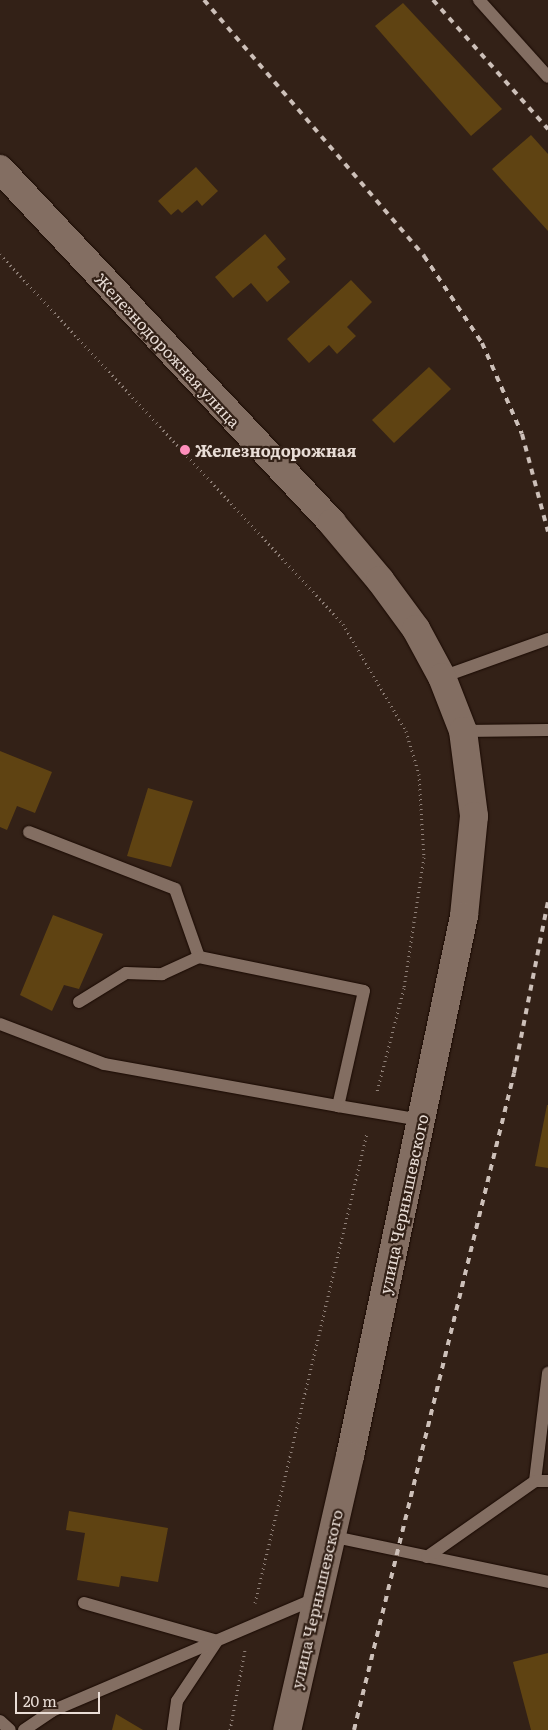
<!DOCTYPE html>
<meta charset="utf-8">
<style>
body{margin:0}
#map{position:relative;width:548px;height:1730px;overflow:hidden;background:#332117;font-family:Literata,serif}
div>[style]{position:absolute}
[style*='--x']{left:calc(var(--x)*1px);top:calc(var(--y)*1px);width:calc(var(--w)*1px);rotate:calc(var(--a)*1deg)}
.building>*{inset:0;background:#5f4312}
.path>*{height:3px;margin-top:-1.5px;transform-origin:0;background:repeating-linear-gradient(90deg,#8f8078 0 1px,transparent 0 5px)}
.roads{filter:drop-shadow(0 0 1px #1a0a03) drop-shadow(0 0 1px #1a0a03)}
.service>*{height:12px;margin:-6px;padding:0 6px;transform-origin:6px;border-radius:6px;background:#836e62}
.secondary>*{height:28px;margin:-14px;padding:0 14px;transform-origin:14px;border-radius:14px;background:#836e62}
.rail>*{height:4px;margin-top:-2px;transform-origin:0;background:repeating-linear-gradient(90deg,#cdc0b9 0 6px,transparent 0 12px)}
.dots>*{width:14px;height:14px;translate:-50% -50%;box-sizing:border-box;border:2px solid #332117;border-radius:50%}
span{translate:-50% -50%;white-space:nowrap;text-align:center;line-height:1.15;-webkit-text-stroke:4.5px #332117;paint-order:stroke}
.street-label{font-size:16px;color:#e9ddd6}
.poi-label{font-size:16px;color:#e9ddd6;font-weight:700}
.left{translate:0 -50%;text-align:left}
.scale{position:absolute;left:15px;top:1692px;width:85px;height:22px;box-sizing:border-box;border:2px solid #e9ddd6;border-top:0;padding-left:6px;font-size:15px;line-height:18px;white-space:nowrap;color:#e9ddd6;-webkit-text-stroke:4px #332117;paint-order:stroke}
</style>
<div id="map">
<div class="building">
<div style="clip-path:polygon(403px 3px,502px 109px,471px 136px,375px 26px)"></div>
<div style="clip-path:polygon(531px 135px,548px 154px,548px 231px,492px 169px)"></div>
<div style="clip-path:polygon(196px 167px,218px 191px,202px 206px,197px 200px,182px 213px,178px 209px,171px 215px,158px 201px)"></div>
<div style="clip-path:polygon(265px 234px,286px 259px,277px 267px,290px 282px,267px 302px,251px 283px,233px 298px,215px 277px)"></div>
<div style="clip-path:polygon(351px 280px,372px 302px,347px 327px,356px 336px,337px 354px,329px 345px,309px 363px,287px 339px)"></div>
<div style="clip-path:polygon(429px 367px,451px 389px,394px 443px,372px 420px)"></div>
<div style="clip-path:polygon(0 751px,52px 772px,35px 813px,17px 806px,7px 830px,0 827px)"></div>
<div style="clip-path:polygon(148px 788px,193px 801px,171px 867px,127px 856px)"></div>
<div style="clip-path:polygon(53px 915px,103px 934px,79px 989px,64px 985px,52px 1011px,20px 995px)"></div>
<div style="clip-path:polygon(547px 1105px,548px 1105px,548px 1168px,535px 1166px)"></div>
<div style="clip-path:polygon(69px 1511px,168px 1528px,158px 1582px,121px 1576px,119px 1587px,77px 1580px,85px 1533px,66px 1530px)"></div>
<div style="clip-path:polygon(548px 1653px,548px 1730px,531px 1730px,513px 1662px)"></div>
<div style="clip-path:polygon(116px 1714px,143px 1730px,112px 1730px)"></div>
</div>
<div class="path">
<div style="--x:0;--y:254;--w:505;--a:47.17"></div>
<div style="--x:343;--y:624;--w:124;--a:59.5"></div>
<div style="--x:406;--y:731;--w:45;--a:73.2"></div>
<div style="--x:419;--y:774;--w:83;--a:86.6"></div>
<div style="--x:424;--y:857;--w:133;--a:98.7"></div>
<div style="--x:404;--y:988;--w:107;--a:104.6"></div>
<div style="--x:255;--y:1603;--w:484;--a:-76.6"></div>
<div style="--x:230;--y:1730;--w:81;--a:-79.4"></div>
</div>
<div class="roads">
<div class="service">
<div style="--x:479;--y:0;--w:103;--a:48.1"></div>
<div style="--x:442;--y:677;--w:113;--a:-19.7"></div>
<div style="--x:463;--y:731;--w:85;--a:-0.7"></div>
<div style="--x:29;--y:832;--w:157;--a:21.3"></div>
<div style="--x:175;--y:889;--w:72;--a:70.6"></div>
<div style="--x:199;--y:957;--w:168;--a:11.6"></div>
<div style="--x:364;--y:991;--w:118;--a:102.7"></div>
<div style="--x:338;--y:1106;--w:84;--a:9.6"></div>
<div style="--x:79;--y:1002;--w:55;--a:-31.7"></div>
<div style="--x:126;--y:973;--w:36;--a:2"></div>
<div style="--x:162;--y:974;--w:41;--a:-24.7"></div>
<div style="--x:0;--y:1024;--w:111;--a:21"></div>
<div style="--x:104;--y:1064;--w:238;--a:10.2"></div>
<div style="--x:535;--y:1481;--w:109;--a:-83.1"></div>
<div style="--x:330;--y:1536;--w:223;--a:11.9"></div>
<div style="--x:427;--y:1557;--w:132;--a:-35.1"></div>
<div style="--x:535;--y:1481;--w:13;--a:0"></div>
<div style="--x:84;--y:1603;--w:138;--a:15.9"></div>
<div style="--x:217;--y:1641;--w:72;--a:123.7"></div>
<div style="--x:177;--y:1701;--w:29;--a:98"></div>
<div style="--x:0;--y:1721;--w:13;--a:42"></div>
<div style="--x:24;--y:1730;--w:34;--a:-34"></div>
<div style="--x:52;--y:1711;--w:285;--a:-23.1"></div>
</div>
<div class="secondary">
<div style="--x:0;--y:169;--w:485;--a:46.8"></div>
<div style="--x:332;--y:523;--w:75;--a:49.9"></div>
<div style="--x:380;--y:580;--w:61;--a:53.7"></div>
<div style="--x:416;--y:629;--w:55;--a:61.6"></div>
<div style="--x:442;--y:677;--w:58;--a:68.7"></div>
<div style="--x:463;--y:731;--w:86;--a:82.6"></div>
<div style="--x:474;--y:816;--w:100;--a:95.7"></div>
<div style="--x:464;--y:916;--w:552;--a:101.92"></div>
<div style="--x:350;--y:1456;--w:281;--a:102.9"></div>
</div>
</div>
<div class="rail">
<div style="--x:204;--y:0;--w:338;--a:49.3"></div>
<div style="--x:424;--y:256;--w:105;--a:56.3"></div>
<div style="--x:482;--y:343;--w:99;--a:66.3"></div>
<div style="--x:522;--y:434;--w:101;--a:75.1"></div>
<div style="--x:433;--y:0;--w:173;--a:48.3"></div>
<div style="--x:354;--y:1730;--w:676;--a:-76.31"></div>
<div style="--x:514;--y:1073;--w:174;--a:-78.8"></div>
</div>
<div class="dots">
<div style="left:185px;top:450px;background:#fe8ebb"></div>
</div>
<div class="street-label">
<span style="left:168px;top:350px;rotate:47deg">Железнодорожная улица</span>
<span style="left:403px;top:1204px;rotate:-78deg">улица Чернышевского</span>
<span style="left:316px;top:1599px;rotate:-77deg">улица Чернышевского</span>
</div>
<div class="poi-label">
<span class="left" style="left:195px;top:450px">Железнодорожная</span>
</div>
<div class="scale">20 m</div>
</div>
